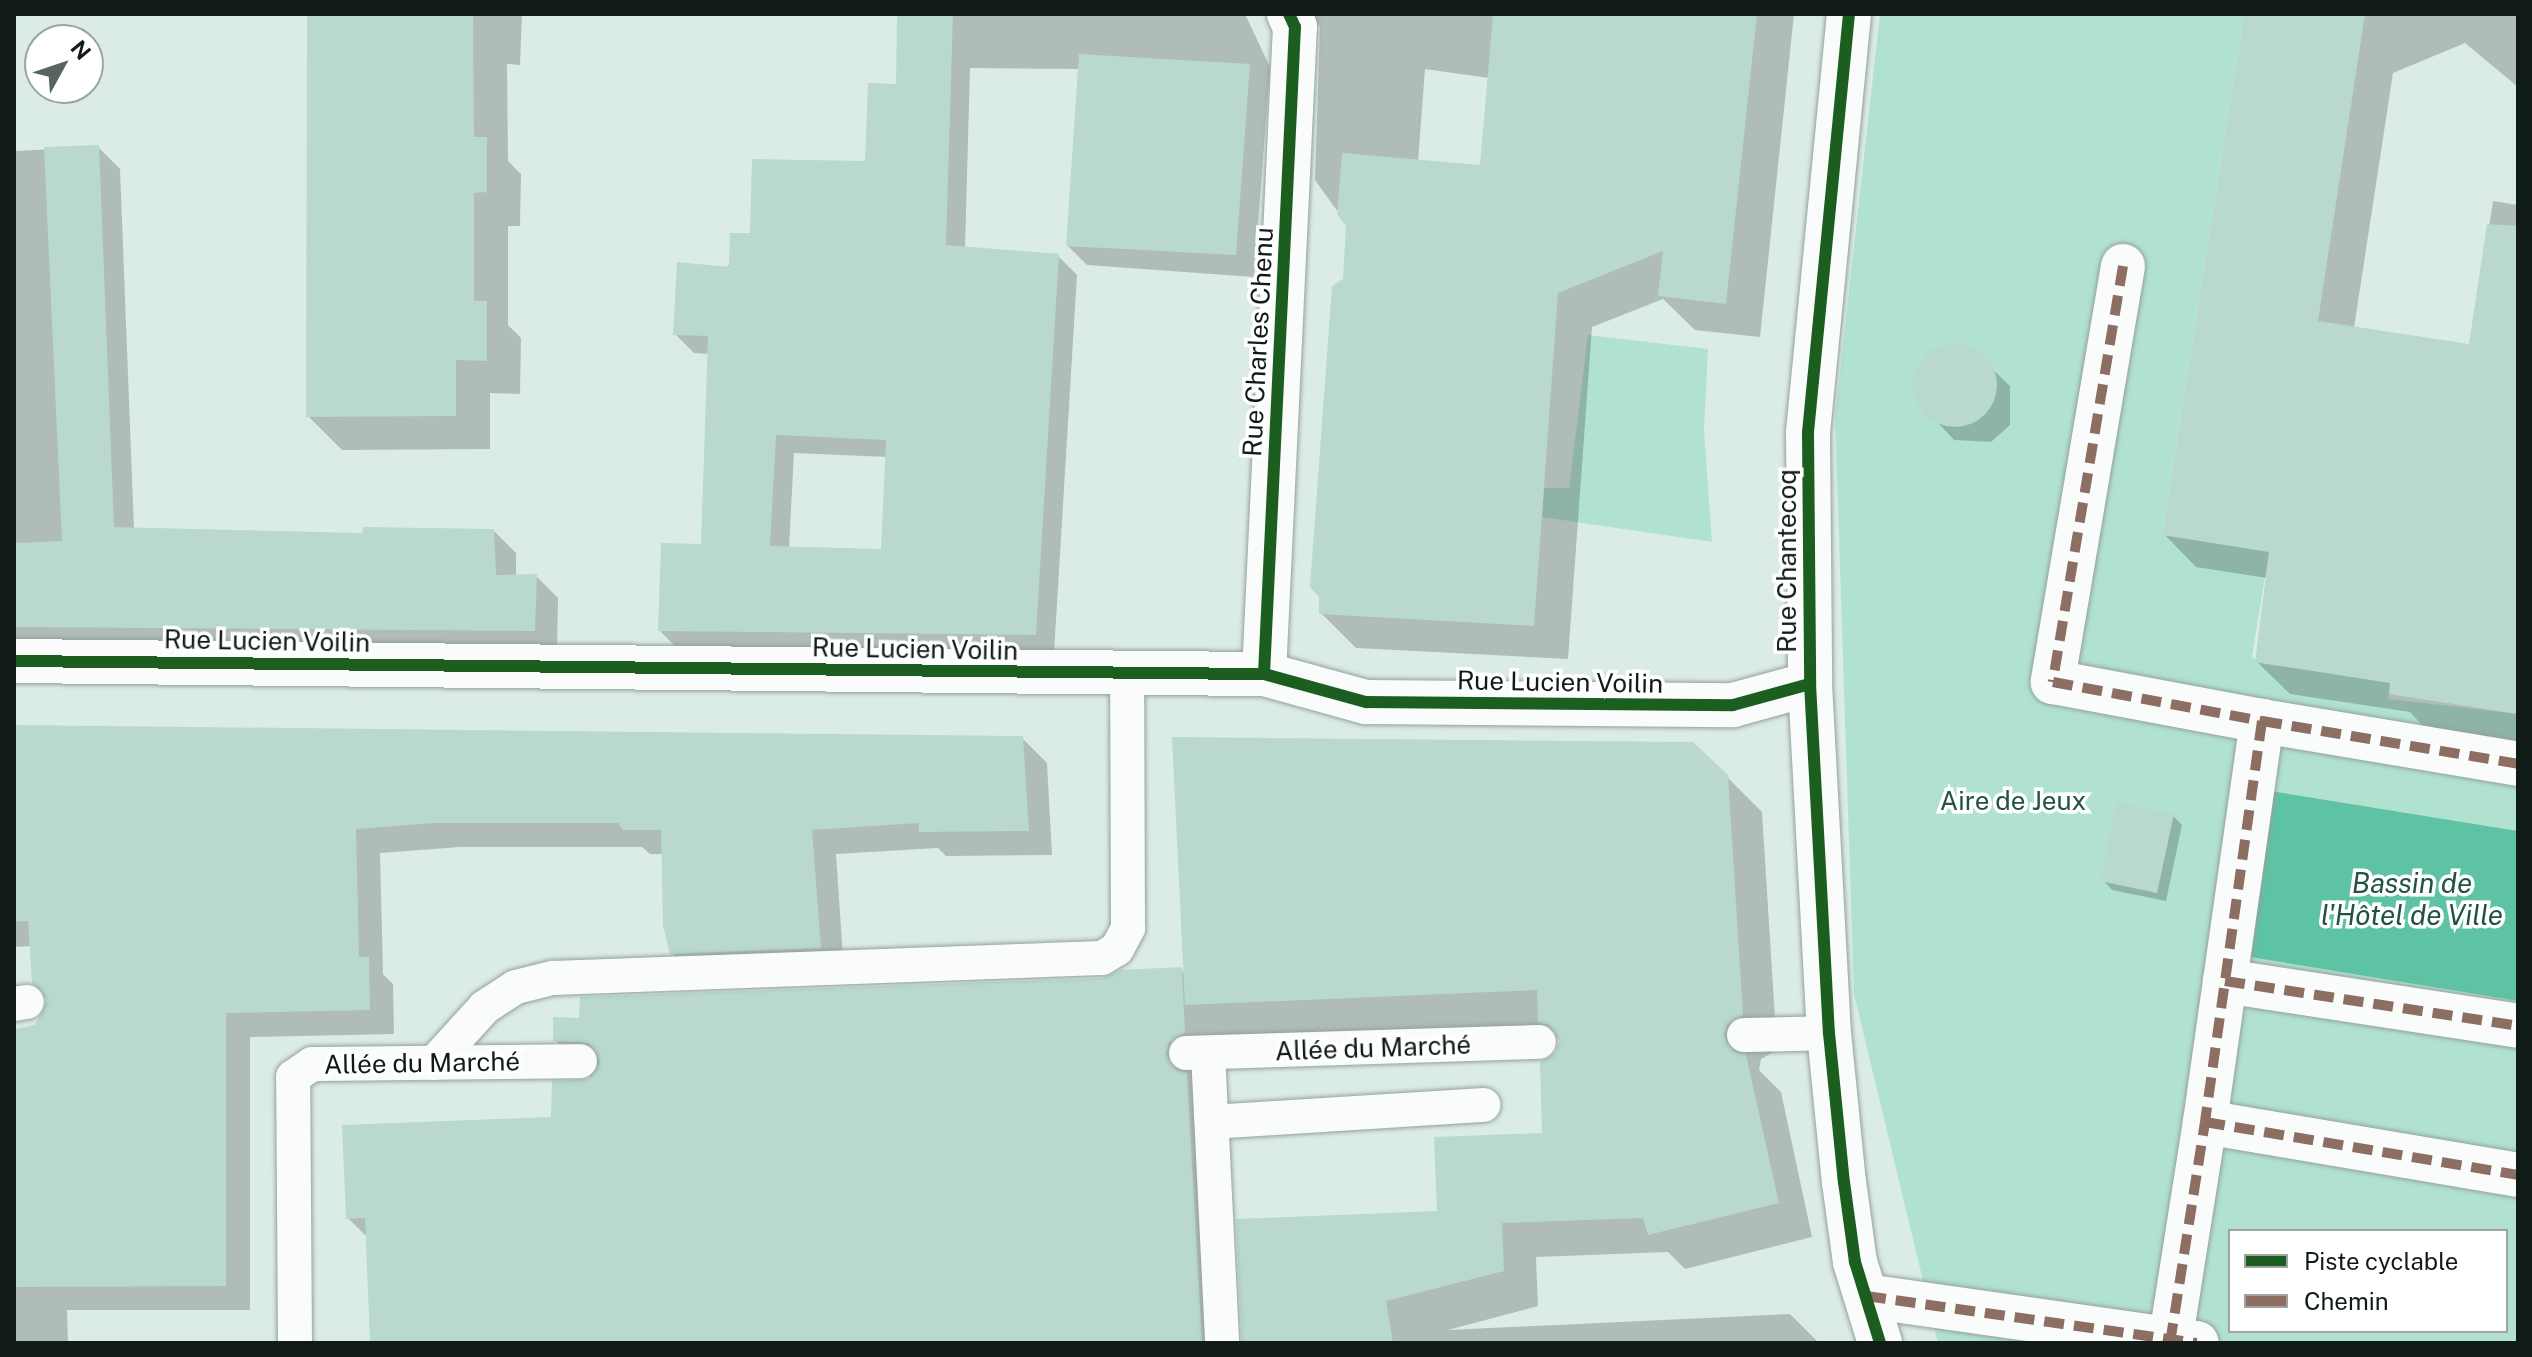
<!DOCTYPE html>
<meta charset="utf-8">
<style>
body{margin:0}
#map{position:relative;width:2532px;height:1357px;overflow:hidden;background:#dbece5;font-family:"Public Sans",sans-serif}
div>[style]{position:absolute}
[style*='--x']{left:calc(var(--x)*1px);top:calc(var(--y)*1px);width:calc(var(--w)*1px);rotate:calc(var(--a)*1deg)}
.green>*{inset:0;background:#b1e2cf}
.water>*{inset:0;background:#5ec3a5}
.shadow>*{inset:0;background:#0003}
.building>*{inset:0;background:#b9d9cd}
.round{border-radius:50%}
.roads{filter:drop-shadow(0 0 2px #94a19b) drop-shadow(0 0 2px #94a19b)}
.lane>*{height:34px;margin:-17px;padding:0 17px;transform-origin:17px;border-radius:17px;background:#fafcfb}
.street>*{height:44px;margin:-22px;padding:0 22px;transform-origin:22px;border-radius:22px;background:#fafcfb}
.quiet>*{height:10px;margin-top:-5px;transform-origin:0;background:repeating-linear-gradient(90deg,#8d6e63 0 20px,transparent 0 30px)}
.cycleway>*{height:12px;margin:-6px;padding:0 6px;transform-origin:6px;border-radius:6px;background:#1b5e20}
span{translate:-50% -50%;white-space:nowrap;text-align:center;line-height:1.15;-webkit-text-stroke:7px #fff;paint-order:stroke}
.street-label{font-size:26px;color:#101b17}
.park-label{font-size:26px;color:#215443}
.water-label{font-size:28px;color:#205342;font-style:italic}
.frame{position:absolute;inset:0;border:16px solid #101b17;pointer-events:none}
.legend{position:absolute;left:2228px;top:1229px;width:280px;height:104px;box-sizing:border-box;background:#fff;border:2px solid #9fa4a2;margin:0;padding:10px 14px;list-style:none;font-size:24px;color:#101b17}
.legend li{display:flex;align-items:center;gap:16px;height:40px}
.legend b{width:40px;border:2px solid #9fa4a2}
.north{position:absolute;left:24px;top:24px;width:80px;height:80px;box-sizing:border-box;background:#fff;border:2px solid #9fa4a2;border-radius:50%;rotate:50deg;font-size:22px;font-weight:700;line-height:32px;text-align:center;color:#101b17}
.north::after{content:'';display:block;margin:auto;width:28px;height:36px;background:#57645f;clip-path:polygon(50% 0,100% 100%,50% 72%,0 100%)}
</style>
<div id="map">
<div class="green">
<div style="clip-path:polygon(evenodd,1880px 14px,2244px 14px,2162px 534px,2269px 552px,2252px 656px,2258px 663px,2391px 682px,2388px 699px,2518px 714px,2518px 831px,2265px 790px,2238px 955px,2518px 1001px,2518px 1343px,1938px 1343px,1854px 994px,1835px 417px,1880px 14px,2230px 1231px,2506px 1231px,2506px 1331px,2230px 1331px,2230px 1231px)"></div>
<div style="clip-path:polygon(1588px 335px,1708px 349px,1704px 430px,1712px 542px,1542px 517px,1544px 488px,1569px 488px)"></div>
</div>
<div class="water">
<div style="clip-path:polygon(2264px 790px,2518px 831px,2518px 1001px,2238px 955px)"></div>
</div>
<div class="shadow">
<div style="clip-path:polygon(309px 14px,522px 14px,520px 65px,507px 64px,508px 161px,521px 174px,520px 226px,508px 226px,508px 325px,521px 338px,520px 394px,490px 393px,490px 449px,342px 450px,308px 416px)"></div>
<div style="clip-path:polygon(evenodd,899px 14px,1245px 14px,1270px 67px,1254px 277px,1087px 265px,1068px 246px,1080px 69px,970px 68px,965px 248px,1058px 256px,1077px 275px,1054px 653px,679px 650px,660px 631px,703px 547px,710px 354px,694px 353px,675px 334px,752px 235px,867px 163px,898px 86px,899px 14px,794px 453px,888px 457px,883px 551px,789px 548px,794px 453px)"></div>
<div style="clip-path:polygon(evenodd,1304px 14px,1794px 14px,1760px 337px,1695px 330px,1663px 299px,1592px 327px,1568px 659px,1356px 648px,1321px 613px,1348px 226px,1315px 180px,1320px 26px,1304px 14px,1425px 69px,1489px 78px,1482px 167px,1418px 162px,1425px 69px)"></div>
<div style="clip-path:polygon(2246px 14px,2518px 14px,2518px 87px,2465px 43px,2393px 73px,2354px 328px,2471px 347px,2493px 201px,2518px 205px,2518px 741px,2423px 726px,2410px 712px,2290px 694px,2257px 662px,2267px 578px,2196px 567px,2164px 534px)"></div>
<div style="clip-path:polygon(98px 147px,120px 169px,134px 529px,364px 535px,494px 531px,516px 553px,516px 577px,536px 576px,558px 598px,557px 652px,14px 647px,14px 151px)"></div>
<div style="clip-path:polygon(1944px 346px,1970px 348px,2010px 386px,2010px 425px,1991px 442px,1954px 440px,1917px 400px,1914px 387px,1922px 362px)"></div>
<div style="clip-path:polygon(14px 727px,1022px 738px,1047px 763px,1052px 855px,946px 856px,938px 848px,836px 854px,844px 972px,696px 978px,672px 953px,663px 854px,650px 854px,642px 847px,460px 847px,380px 853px,383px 974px,393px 984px,394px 1034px,250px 1037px,250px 1310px,67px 1310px,68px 1343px,14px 1343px,14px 1031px,36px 1027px,49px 999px,32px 946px,14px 947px)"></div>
<div style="clip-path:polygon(1727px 777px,1762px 812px,1777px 1050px,1761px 1059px,1759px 1070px,1781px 1092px,1812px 1237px,1685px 1269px,1668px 1252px,1536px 1257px,1538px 1306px,1448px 1330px,1790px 1314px,1819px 1343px,1244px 1343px,1439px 1213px,1544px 1135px,1561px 1042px,1544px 1025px,1221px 1039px,1234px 1343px,372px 1343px,367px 1237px,348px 1218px,553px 1119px,591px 1077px,555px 1040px,581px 1020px,1103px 980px,1181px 969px,1185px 974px)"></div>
<div style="clip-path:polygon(2173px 816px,2182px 825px,2166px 901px,2112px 890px,2103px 880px)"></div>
</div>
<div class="building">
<div style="clip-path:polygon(307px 14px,473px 14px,474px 137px,487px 137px,487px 192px,474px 193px,474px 301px,487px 301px,487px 361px,456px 360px,456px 416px,306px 417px)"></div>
<div style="clip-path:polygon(evenodd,897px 14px,953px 14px,946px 245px,1059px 254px,1036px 635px,658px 631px,661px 543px,701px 544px,708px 336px,673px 335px,677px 262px,729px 267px,730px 233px,750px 233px,752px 159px,865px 161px,868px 83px,896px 84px,897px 14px,776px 435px,886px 440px,881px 549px,770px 546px,776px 435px)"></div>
<div style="clip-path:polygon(1493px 14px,1757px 14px,1726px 304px,1658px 296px,1663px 251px,1558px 293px,1534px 626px,1319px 614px,1319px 597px,1310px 587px,1332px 286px,1343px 279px,1346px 226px,1337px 214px,1342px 153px,1480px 165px)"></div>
<div style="clip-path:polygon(2244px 14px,2365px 14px,2318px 321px,2469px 344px,2487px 224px,2518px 226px,2518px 714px,2389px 694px,2390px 683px,2255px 662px,2269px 552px,2162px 535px)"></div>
<div style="clip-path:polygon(1079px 54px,1250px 64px,1236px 255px,1066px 246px)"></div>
<div style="clip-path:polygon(99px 145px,114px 527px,362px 533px,363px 527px,494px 529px,496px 575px,537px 574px,535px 631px,14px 627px,14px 543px,62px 541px,44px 147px)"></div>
<div class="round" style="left:1913px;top:343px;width:84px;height:84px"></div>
<div style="clip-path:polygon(14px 725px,1023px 736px,1029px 831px,919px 832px,919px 823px,812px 830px,821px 948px,670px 954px,663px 926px,661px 830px,623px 830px,618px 823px,435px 823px,356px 829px,359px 957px,369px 957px,370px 1010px,226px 1013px,226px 1286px,14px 1287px,14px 1029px,35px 1025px,47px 1000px,32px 983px,28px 921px,14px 922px)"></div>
<div style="clip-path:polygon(1172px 737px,1693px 742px,1728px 775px,1743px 1015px,1727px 1025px,1724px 1036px,1734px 1052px,1746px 1055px,1779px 1203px,1648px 1235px,1643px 1218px,1502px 1223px,1504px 1271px,1386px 1301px,1393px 1343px,1242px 1343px,1236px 1219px,1437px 1211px,1434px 1137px,1542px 1133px,1540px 1062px,1556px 1052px,1559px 1041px,1549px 1025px,1538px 1022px,1537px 990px,1185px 1005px)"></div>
<div style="clip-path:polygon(2116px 802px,2174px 814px,2157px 893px,2100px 881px)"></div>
<div style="clip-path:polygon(1182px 967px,1185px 1033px,1169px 1043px,1166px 1054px,1176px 1070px,1187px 1073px,1202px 1343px,370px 1343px,365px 1218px,346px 1219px,342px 1125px,551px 1117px,552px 1081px,589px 1079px,600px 1062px,589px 1043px,553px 1041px,553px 1017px,579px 1018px,580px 997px,1103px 978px,1120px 970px)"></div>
</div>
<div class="roads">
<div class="lane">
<div style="--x:14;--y:1004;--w:13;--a:-9"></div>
<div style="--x:1744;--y:1035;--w:85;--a:-1.3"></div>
<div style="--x:1186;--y:1053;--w:353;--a:-1.8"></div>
<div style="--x:1208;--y:1053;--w:290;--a:87.2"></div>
<div style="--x:434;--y:1063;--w:76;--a:-47.7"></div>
<div style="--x:485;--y:1007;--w:37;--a:-33"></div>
<div style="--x:516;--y:987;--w:38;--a:-14"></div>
<div style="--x:553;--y:978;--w:549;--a:-2.09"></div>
<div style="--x:1102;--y:958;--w:17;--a:-31"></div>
<div style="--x:1117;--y:949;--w:24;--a:-62"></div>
<div style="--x:1128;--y:928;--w:255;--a:-90.2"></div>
<div style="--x:1212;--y:1122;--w:272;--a:-3.6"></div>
<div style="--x:295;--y:1343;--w:266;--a:-90.4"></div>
<div style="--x:293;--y:1077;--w:23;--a:-34"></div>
<div style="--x:312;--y:1064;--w:268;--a:-0.6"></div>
</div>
<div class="street">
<div style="--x:1849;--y:14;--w:421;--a:95.6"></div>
<div style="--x:1808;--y:433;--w:251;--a:89.5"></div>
<div style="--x:1810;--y:684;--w:350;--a:86.9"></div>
<div style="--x:1829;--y:1033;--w:150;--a:84.3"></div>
<div style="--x:1844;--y:1182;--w:81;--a:82.2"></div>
<div style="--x:1855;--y:1262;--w:85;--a:72.8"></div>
<div style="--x:2123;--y:266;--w:422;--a:99.6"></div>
<div style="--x:2053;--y:682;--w:213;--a:10.6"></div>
<div style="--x:2262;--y:721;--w:405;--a:98.1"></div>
<div style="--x:2205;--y:1122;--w:317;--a:9.6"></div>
<div style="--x:14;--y:661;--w:1250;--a:0.6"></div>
<div style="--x:1264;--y:674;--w:106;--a:15.4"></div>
<div style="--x:1366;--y:702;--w:367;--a:0.5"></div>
<div style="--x:1733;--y:705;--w:80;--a:-15.3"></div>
<div style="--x:1264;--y:674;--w:648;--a:-87.26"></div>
<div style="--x:1295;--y:27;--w:14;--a:-115"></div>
<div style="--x:2262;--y:721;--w:260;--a:9.5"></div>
<div style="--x:2225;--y:981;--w:296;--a:8.7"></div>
<div style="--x:1866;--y:1296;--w:334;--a:8.1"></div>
<div style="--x:2170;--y:1343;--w:224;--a:-81"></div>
</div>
</div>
<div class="quiet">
<div style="--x:2123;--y:266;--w:422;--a:99.6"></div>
<div style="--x:2053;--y:682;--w:213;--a:10.6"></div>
<div style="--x:2262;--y:721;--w:405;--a:98.1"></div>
<div style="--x:2205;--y:1122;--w:317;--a:9.6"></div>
<div style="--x:2262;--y:721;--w:260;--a:9.5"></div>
<div style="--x:2225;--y:981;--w:296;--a:8.7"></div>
<div style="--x:1866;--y:1296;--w:334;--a:8.1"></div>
<div style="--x:2170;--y:1343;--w:224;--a:-81"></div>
</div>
<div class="cycleway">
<div style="--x:1849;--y:14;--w:421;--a:95.6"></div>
<div style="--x:1808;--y:433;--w:251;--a:89.5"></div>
<div style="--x:1810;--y:684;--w:350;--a:86.9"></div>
<div style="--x:1829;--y:1033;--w:150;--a:84.3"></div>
<div style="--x:1844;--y:1182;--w:81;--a:82.2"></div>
<div style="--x:1855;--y:1262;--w:85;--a:72.8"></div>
<div style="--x:14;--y:661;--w:1250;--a:0.6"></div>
<div style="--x:1264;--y:674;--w:106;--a:15.4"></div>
<div style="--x:1366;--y:702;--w:367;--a:0.5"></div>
<div style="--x:1733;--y:705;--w:80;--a:-15.3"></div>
<div style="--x:1264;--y:674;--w:648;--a:-87.26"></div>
<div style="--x:1295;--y:27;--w:14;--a:-115"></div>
</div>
<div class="street-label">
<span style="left:1258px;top:342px;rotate:-87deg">Rue Charles Chenu</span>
<span style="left:1787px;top:561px;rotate:-90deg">Rue Chantecoq</span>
<span style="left:267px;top:641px;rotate:1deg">Rue Lucien Voilin</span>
<span style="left:915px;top:649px;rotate:1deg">Rue Lucien Voilin</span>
<span style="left:1560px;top:682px;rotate:1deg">Rue Lucien Voilin</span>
<span style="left:1373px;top:1048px;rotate:-2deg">Allée du Marché</span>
<span style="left:422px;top:1063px;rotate:-1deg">Allée du Marché</span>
</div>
<div class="park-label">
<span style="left:2013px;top:801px">Aire de Jeux</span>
</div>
<div class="water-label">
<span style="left:2412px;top:899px">Bassin de<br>l'Hôtel de Ville</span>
</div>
<div class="frame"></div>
<ul class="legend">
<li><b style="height:10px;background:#1b5e20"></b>Piste cyclable</li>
<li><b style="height:10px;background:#8d6e63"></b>Chemin</li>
</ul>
<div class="north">N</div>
</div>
